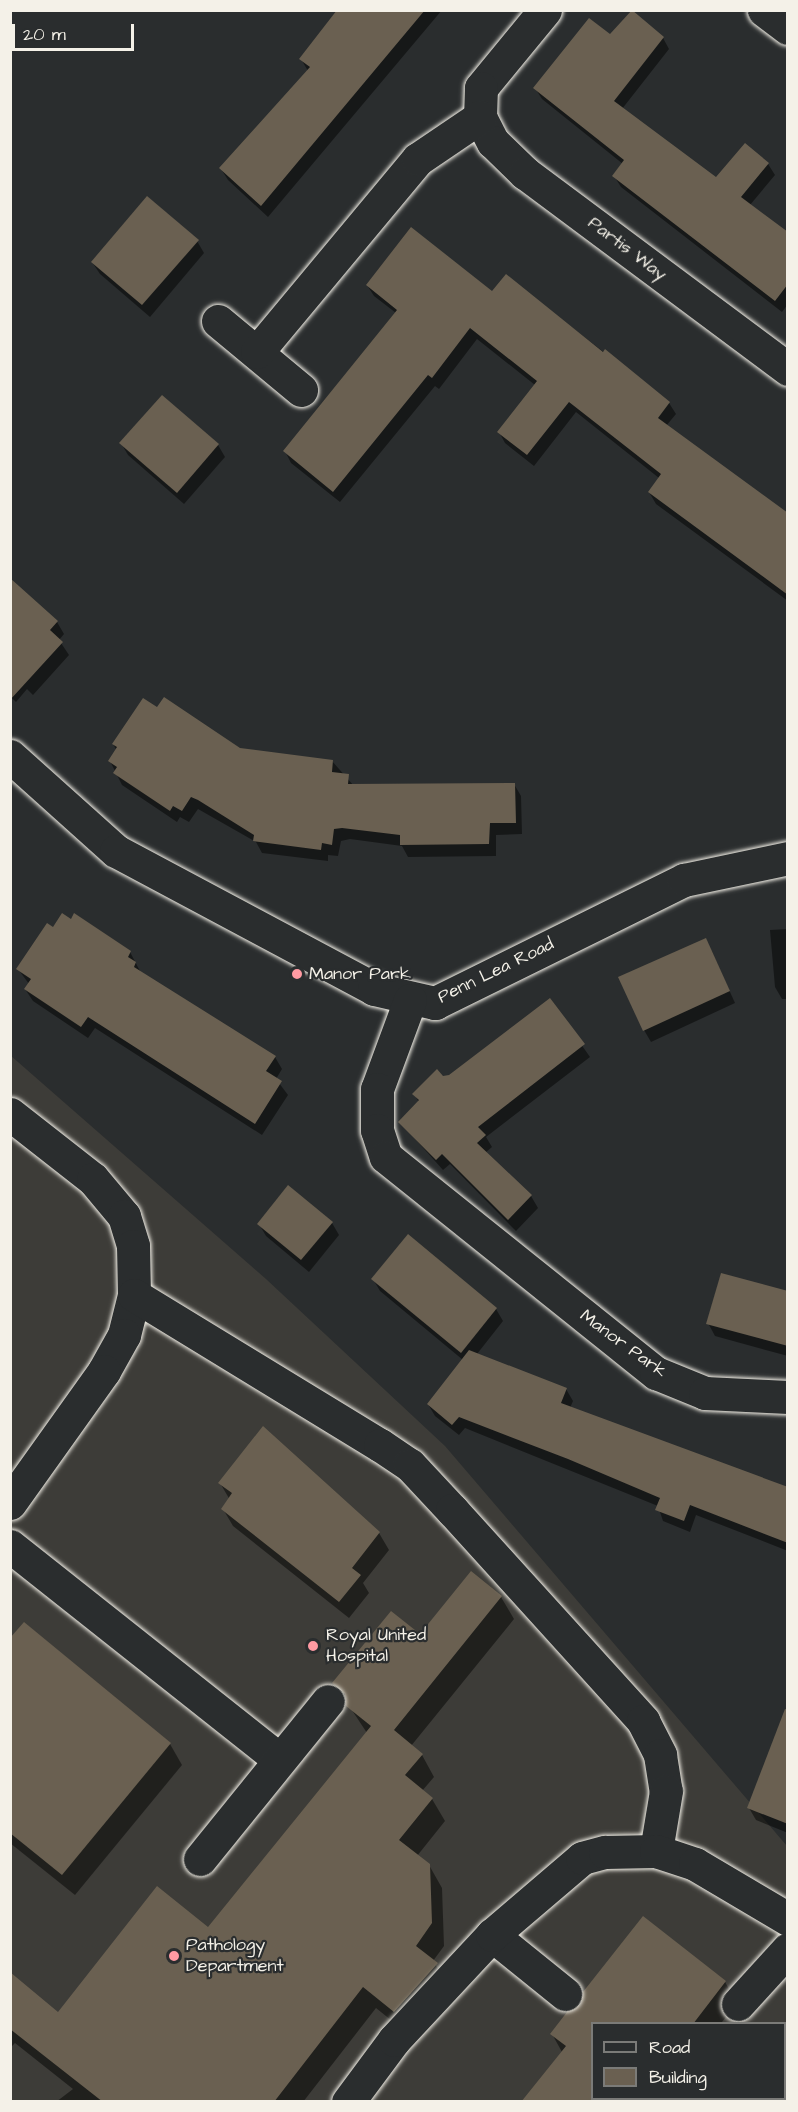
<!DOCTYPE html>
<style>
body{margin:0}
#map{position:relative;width:798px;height:2112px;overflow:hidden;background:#2a2d2e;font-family:"Architects Daughter",sans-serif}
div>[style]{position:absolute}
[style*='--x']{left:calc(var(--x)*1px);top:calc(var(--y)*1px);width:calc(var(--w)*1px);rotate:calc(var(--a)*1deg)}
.built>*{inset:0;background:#3d3c38}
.shadow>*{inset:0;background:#0007}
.building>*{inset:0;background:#6a6051}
.roads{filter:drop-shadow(0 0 2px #f4f1e8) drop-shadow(0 0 2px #f4f1e8)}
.minor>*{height:33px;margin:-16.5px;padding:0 16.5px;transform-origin:16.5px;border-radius:16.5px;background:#2a2d2e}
.dots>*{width:16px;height:16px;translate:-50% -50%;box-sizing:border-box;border:3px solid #2a2d2e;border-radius:50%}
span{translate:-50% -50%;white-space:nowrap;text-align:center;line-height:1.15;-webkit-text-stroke:4.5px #2a2d2e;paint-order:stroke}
.street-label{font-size:18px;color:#f4f1e8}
.poi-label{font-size:18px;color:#f4f1e8}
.left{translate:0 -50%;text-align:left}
.frame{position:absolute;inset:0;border:12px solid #f4f1e8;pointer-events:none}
.legend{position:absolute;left:591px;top:2022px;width:195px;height:78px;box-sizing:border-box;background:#2a2d2e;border:2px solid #7b7b78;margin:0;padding:8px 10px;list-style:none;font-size:18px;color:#f4f1e8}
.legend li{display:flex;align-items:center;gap:12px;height:30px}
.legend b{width:30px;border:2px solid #7b7b78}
.scale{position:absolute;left:12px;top:24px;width:122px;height:27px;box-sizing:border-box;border:3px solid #f4f1e8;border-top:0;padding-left:8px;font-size:18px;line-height:21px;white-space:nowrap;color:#f4f1e8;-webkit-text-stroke:4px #2a2d2e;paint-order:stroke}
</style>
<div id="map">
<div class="built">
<div style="clip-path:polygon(evenodd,10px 1055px,266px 1279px,445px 1446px,787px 1846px,787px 2101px,11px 2101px,10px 1055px,592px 2024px,784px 2024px,784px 2098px,592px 2098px,592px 2024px)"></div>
</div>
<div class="shadow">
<div style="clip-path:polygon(342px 10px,442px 10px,268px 217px,228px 180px,221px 169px,308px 71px,301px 59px)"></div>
<div style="clip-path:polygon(610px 36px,663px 38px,669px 49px,622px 109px,717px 179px,745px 145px,768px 164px,775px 175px,750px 205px,788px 234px,788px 304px,782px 312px,621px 187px,614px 176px,623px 164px,542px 99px,535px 88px)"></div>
<div style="clip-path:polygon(197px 241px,204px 253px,150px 317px,100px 274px,92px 262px)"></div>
<div style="clip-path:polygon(506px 276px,669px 403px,676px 414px,666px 426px,788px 515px,788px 601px,656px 504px,649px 492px,659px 478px,576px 412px,534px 466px,505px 443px,499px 432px,535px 385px,477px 339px,439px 389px,435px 386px,340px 502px,291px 463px,285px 451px,396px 313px,374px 296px,367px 285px,493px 293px)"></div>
<div style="clip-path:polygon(121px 443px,218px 445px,225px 457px,184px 504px,128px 455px)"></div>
<div style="clip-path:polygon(10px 580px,57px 622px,64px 634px,59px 640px,69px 655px,33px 695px,27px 689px,16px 702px,10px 696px)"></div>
<div style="clip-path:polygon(157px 709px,240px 749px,332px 761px,354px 786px,514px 784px,521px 796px,522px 834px,496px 835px,496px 856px,408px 857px,402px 846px,350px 839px,341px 841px,338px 856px,328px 855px,328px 861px,262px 853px,256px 842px,198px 809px,189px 822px,180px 817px,177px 822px,122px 785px,110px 761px,117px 751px,113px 744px)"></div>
<div style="clip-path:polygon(54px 929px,130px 952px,141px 973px,275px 1057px,282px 1069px,276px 1079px,288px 1095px,262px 1135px,95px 1028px,88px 1038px,33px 1001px,25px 989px,29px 984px,18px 969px)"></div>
<div style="clip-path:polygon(788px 929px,788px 999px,782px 999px,775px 987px,770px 930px)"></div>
<div style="clip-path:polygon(712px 952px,735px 1003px,651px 1042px,644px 1030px)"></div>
<div style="clip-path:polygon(550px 1000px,590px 1057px,486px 1137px,492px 1147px,485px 1153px,531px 1196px,538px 1208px,516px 1231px,450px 1164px,443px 1170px,400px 1122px,419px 1102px,414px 1094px,450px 1076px)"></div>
<div style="clip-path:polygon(332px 1223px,339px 1235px,309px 1272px,266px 1236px,259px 1224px)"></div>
<div style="clip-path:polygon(373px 1279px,496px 1309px,503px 1321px,477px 1354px,566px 1389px,573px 1401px,570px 1408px,788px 1489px,788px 1551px,696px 1515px,690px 1532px,663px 1521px,658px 1506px,465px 1428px,459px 1435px,435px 1416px,428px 1404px,463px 1360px,380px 1291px)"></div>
<div style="clip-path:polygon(788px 1293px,788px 1356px,715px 1336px,708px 1323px)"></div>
<div style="clip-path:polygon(220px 1483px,379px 1533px,389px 1550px,363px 1583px,369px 1593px,349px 1618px,233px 1526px,223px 1509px,230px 1500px)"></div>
<div style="clip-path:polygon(501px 1597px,514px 1619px,411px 1746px,422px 1755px,434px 1777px,422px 1791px,432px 1799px,445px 1821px,417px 1856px,429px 1865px,442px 1888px,444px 1946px,433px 1961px,449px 1986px,407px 2033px,376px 2008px,303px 2102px,56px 2102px,73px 2089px,15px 2043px,10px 2048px,10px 1974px,58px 2015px,209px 1929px,367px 1733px,334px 1683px)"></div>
<div style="clip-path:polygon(10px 1641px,170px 1744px,182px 1765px,75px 1895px,10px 1843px)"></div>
<div style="clip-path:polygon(788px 1708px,788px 1833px,756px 1820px,749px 1808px)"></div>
<div style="clip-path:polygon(725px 1982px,737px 2003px,722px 2022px,724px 2024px,592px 2024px,592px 2098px,705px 2102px,523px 2102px,562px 2052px,552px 2034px)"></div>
</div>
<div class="building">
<div style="clip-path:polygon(337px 10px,425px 10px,261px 206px,219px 168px,310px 67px,299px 59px)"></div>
<div style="clip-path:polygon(632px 10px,664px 37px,614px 101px,716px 177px,745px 143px,769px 163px,741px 197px,788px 232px,788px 284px,775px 301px,612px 176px,624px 160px,533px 88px,589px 18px,610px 34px)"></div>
<div style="clip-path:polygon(147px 196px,199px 240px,142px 305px,91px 262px)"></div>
<div style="clip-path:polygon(411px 227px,492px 291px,506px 274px,603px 352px,605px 349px,670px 402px,658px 418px,788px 513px,788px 595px,648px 492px,661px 474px,569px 402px,527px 455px,497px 432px,537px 381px,470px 328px,432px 378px,428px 375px,333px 492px,283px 451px,397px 310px,366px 285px)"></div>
<div style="clip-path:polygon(162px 395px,219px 444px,177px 493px,119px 443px)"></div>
<div style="clip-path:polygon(10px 578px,58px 621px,50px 630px,63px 642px,10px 700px)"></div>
<div style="clip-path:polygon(164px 697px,240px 748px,333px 760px,332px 772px,349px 774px,348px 784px,515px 783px,516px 823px,490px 823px,489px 844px,400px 845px,400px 835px,342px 828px,334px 829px,332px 845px,322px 843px,321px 850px,253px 841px,254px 835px,198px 800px,191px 797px,182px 811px,173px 806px,170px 811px,113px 773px,117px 767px,108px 761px,117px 747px,112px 744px,143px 698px,157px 707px)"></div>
<div style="clip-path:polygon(62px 913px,71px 919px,74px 913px,131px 951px,128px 957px,136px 962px,134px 967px,276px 1056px,266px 1071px,282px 1081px,255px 1124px,88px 1017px,81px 1027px,24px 989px,31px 979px,16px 969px,47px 923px,53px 927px)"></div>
<div style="clip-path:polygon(706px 938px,730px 991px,643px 1031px,618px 977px)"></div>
<div style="clip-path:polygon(550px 998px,585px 1044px,478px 1127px,486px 1135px,477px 1143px,532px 1195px,508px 1220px,442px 1154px,436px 1160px,398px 1122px,419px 1100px,412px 1094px,437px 1069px,443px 1076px,449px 1075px)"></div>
<div style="clip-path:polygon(288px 1185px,333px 1222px,301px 1260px,257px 1224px)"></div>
<div style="clip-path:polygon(408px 1234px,497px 1308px,461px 1353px,371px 1279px)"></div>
<div style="clip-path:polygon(721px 1273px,788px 1291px,788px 1346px,706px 1324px)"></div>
<div style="clip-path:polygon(469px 1350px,567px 1388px,561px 1403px,788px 1487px,788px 1543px,690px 1505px,684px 1521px,655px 1510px,660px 1498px,568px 1459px,459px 1417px,452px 1425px,427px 1404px)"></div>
<div style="clip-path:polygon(263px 1426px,380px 1532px,352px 1568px,361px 1575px,339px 1602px,221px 1509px,232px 1493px,218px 1483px)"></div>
<div style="clip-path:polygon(471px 1571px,502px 1596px,394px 1730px,423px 1754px,405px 1775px,433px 1798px,399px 1840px,430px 1864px,432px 1923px,416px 1946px,438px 1963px,394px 2012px,363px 1987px,274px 2102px,103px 2102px,10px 2029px,10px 1972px,58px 2012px,157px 1886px,208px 1927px,371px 1726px,346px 1706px,345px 1694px,332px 1683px,391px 1611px,420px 1634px)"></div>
<div style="clip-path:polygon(24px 1622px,171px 1743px,62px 1875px,10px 1833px,10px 1638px)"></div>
<div style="clip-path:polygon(785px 1709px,788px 1710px,788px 1824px,747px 1808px)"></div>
<div style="clip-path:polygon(643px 1916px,726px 1981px,693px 2024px,592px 2024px,592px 2102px,521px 2102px,566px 2046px,550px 2034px,567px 2012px,580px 2005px,583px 1992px)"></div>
</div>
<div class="roads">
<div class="minor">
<div style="--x:545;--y:10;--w:101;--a:129.4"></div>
<div style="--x:481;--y:88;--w:29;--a:92"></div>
<div style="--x:480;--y:117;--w:28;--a:63"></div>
<div style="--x:493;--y:142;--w:45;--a:44.1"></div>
<div style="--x:525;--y:173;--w:328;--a:36.7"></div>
<div style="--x:764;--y:10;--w:30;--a:37"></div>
<div style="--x:218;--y:321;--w:108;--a:39.7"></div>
<div style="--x:257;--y:352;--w:251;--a:-50.2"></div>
<div style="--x:418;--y:159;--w:75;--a:-34.1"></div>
<div style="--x:10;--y:756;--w:142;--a:41.9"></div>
<div style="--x:116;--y:851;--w:293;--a:28.1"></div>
<div style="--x:374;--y:989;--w:63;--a:12.9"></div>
<div style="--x:435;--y:1003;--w:278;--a:-26.3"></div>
<div style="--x:684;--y:880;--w:106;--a:-11.9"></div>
<div style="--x:410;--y:1000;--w:95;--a:110.3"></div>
<div style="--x:377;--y:1089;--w:41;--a:90"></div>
<div style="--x:377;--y:1130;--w:28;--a:72"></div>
<div style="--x:386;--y:1157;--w:346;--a:38.7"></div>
<div style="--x:656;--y:1373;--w:53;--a:22.2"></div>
<div style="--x:705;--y:1393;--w:83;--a:2.8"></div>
<div style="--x:10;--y:1114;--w:105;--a:38.1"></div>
<div style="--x:93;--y:1179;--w:48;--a:50"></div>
<div style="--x:124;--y:1216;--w:31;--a:73"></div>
<div style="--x:133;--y:1246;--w:49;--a:88.8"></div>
<div style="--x:134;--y:1295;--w:41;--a:104"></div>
<div style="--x:124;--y:1335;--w:41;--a:119.1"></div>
<div style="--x:104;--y:1371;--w:162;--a:125.5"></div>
<div style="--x:134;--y:1295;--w:288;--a:31.4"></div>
<div style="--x:380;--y:1445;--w:36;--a:34"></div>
<div style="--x:410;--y:1465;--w:62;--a:47"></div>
<div style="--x:452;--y:1510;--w:285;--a:47.8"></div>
<div style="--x:643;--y:1721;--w:38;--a:63"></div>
<div style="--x:660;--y:1755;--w:36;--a:81"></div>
<div style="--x:666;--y:1791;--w:61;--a:99.5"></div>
<div style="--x:10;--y:1546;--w:343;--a:38.4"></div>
<div style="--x:200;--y:1859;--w:203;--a:-51"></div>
<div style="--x:492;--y:1935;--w:94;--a:38.9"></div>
<div style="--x:738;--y:2004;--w:74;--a:-47.7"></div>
<div style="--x:348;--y:2102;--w:77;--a:-53.4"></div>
<div style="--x:394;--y:2040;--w:144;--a:-47"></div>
<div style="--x:492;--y:1935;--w:118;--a:-40.5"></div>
<div style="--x:582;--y:1858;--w:24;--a:-15"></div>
<div style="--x:605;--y:1852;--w:51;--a:-1.1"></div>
<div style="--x:656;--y:1851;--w:41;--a:18.4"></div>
<div style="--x:695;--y:1864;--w:108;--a:30.6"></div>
</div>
</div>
<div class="dots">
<div style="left:297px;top:974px;background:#ff9aa2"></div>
<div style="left:313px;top:1646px;background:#ff9aa2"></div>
<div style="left:174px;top:1956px;background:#ff9aa2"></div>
</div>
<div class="street-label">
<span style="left:627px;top:249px;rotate:37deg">Partis Way</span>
<span style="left:496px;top:971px;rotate:-26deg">Penn Lea Road</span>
<span style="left:623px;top:1344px;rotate:36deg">Manor Park</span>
</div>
<div class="poi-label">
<span class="left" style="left:309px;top:974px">Manor Park</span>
<span class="left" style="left:326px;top:1646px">Royal United<br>Hospital</span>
<span class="left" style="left:186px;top:1956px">Pathology<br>Department</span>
</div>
<div class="frame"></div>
<ul class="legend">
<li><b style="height:8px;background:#2a2d2e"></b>Road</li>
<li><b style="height:16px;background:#6a6051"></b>Building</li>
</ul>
<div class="scale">20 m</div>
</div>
